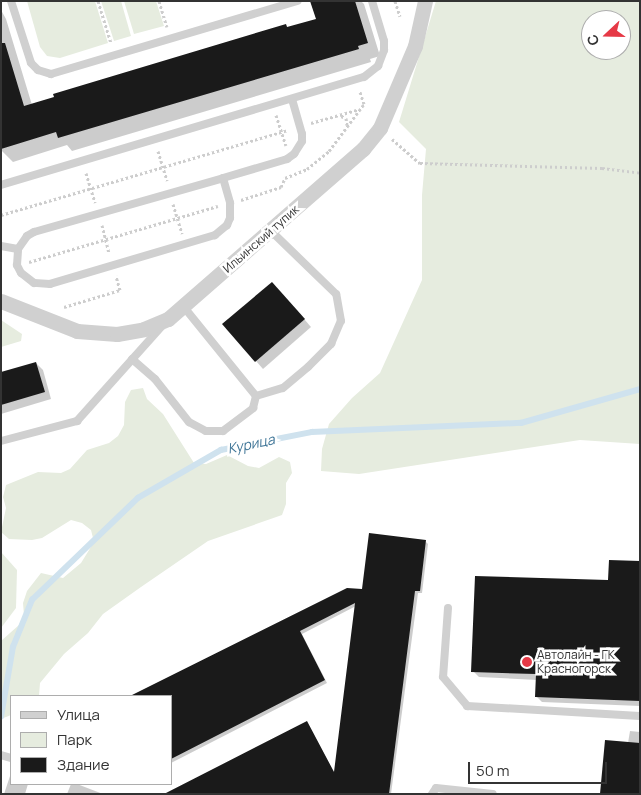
<!DOCTYPE html>
<meta charset="utf-8">
<style>
body{margin:0}
#map{position:relative;width:641px;height:795px;overflow:hidden;background:#fff;font-family:Manrope,sans-serif}
div>[style]{position:absolute}
[style*='--x']{left:calc(var(--x)*1px);top:calc(var(--y)*1px);width:calc(var(--w)*1px);rotate:calc(var(--a)*1deg)}
.green>*{inset:0;background:#e6ecdf}
.shadow>*{inset:0;background:#0003}
.stream>*{height:5.5px;margin:-2.75px;padding:0 2.75px;transform-origin:2.75px;border-radius:2.75px;background:#cfe2ee}
.building>*{inset:0;background:#1a1a1a}
.path>*{height:3px;margin-top:-1.5px;transform-origin:0;background:repeating-linear-gradient(90deg,#cdcdcd 0 2.5px,transparent 0 5px)}
.service>*{height:8px;margin:-4px;padding:0 4px;transform-origin:4px;border-radius:4px;background:#d0d0d0}
.minor>*{height:15px;margin:-7.5px;padding:0 7.5px;transform-origin:7.5px;border-radius:7.5px;background:#d0d0d0}
.dots>*{width:14px;height:14px;translate:-50% -50%;box-sizing:border-box;border:2px solid #fff;border-radius:50%}
span{translate:-50% -50%;white-space:nowrap;text-align:center;line-height:1.15;-webkit-text-stroke:5px #fff;paint-order:stroke}
.street-label{font-size:12px;color:#333}
.poi-label{font-size:12px;color:#333}
.left{translate:0 -50%;text-align:left}
.water-label{font-size:14px;color:#3f7597;font-style:italic}
.frame{position:absolute;inset:0;border:2px solid #333;pointer-events:none}
.legend{position:absolute;left:10px;top:695px;width:162px;height:90px;box-sizing:border-box;background:#fff;border:1px solid #adadad;margin:0;padding:6px 9px;list-style:none;font-size:15px;color:#333}
.legend li{display:flex;align-items:center;gap:10px;height:25px}
.legend b{width:25px;border:1px solid #adadad}
.north{position:absolute;left:581px;top:10px;width:50px;height:50px;box-sizing:border-box;background:#fff;border:1px solid #adadad;border-radius:50%;rotate:249deg;font-size:14px;font-weight:700;line-height:20px;text-align:center;color:#333}
.north::after{content:'';display:block;margin:auto;width:18px;height:22px;background:#e63946;clip-path:polygon(50% 0,100% 100%,50% 72%,0 100%)}
.scale{position:absolute;left:468px;top:762px;width:139px;height:22px;box-sizing:border-box;border:2px solid #333;border-top:0;padding-left:6px;font-size:15px;line-height:18px;white-space:nowrap;color:#333;-webkit-text-stroke:4px #fff;paint-order:stroke}
</style>
<div id="map">
<div class="green">
<div style="clip-path:polygon(27px 1px,95px 1px,108px 43px,60px 58px,47px 56px,40px 47px)"></div>
<div style="clip-path:polygon(101px 1px,121px 1px,131px 36px,114px 41px)"></div>
<div style="clip-path:polygon(124px 1px,156px 1px,164px 26px,134px 34px)"></div>
<div style="clip-path:polygon(evenodd,436px 1px,640px 1px,640px 444px,580px 440px,359px 474px,321px 471px,322px 449px,329px 424px,352px 398px,380px 373px,422px 280px,422px 195px,426px 149px,399px 122px,436px 1px,591px 20px,621px 20px,621px 50px,591px 50px,591px 20px)"></div>
<div style="clip-path:polygon(1px 320px,22px 334px,21px 341px,1px 347px)"></div>
<div style="clip-path:polygon(143px 388px,147px 399px,163px 414px,194px 463px,206px 464px,227px 455px,248px 466px,259px 468px,279px 457px,290px 462px,292px 473px,286px 483px,286px 504px,282px 515px,208px 541px,141px 587px,103px 614px,88px 633px,64px 654px,40px 683px,39px 696px,11px 696px,11px 715px,1px 719px,1px 641px,19px 625px,24px 615px,23px 603px,27px 591px,41px 573px,63px 578px,81px 563px,94px 542px,91px 530px,82px 523px,71px 520px,42px 538px,32px 540px,9px 539px,1px 532px,6px 508px,3px 497px,6px 485px,38px 472px,61px 473px,70px 469px,87px 450px,109px 443px,118px 436px,124px 425px,125px 402px,131px 390px)"></div>
<div style="clip-path:polygon(1px 552px,17px 570px,16px 608px,1px 628px)"></div>
</div>
<div class="shadow">
<div style="clip-path:polygon(316px 1px,361px 1px,364px 4px,380px 56px,370px 59px,371px 62px,72px 151px,67px 145px,13px 162px,1px 150px,1px 10px,6px 19px,32px 105px,286px 25px,288px 28px,317px 20px)"></div>
<div style="clip-path:polygon(279px 290px,311px 327px,263px 369px,224px 325px)"></div>
<div style="clip-path:polygon(36px 363px,43px 370px,51px 399px,1px 414px,1px 373px)"></div>
<div style="clip-path:polygon(426px 542px,428px 544px,422px 593px,418px 593px,391px 794px,167px 794px,307px 722px,335px 774px,356px 606px,302px 634px,327px 683px,171px 763px,171px 696px,133px 696px,347px 589px,363px 591px)"></div>
<div style="clip-path:polygon(640px 562px,640px 706px,542px 702px,536px 696px,537px 680px,479px 677px,473px 671px)"></div>
<div style="clip-path:polygon(630px 731px,640px 732px,640px 794px,628px 743px)"></div>
<div style="clip-path:polygon(11px 773px,11px 784px,28px 784px,25px 794px,4px 794px)"></div>
<div style="clip-path:polygon(71px 784px,77px 784px,103px 794px,67px 794px)"></div>
</div>
<div class="stream">
<div style="--x:1;--y:717;--w:71;--a:-80.3"></div>
<div style="--x:13;--y:647;--w:51;--a:-68"></div>
<div style="--x:32;--y:600;--w:147;--a:-43.9"></div>
<div style="--x:138;--y:498;--w:96;--a:-30"></div>
<div style="--x:221;--y:450;--w:93;--a:-11.2"></div>
<div style="--x:312;--y:432;--w:209;--a:-2.5"></div>
<div style="--x:521;--y:423;--w:124;--a:-15.9"></div>
</div>
<div class="building">
<div style="clip-path:polygon(310px 1px,355px 1px,368px 43px,358px 46px,359px 49px,58px 138px,56px 132px,1px 149px,1px 43px,5px 43px,24px 106px,54px 97px,53px 94px,286px 24px,287px 27px,316px 19px)"></div>
<div style="clip-path:polygon(272px 282px,305px 319px,255px 362px,222px 324px)"></div>
<div style="clip-path:polygon(36px 362px,45px 392px,1px 405px,1px 372px)"></div>
<div style="clip-path:polygon(369px 533px,426px 540px,420px 591px,415px 591px,389px 794px,164px 794px,307px 721px,334px 772px,355px 603px,300px 631px,325px 680px,171px 759px,171px 696px,130px 696px,347px 588px,362px 589px)"></div>
<div style="clip-path:polygon(609px 560px,640px 561px,640px 701px,535px 697px,536px 674px,471px 672px,475px 576px,608px 580px)"></div>
<div style="clip-path:polygon(605px 740px,640px 743px,640px 794px,600px 794px)"></div>
</div>
<div class="path">
<div style="--x:98;--y:1;--w:44;--a:72.8"></div>
<div style="--x:159;--y:1;--w:27;--a:73"></div>
<div style="--x:395;--y:1;--w:16;--a:72"></div>
<div style="--x:276;--y:115;--w:32;--a:72"></div>
<div style="--x:341;--y:116;--w:5;--a:22"></div>
<div style="--x:346;--y:118;--w:7;--a:82"></div>
<div style="--x:311;--y:123;--w:51;--a:-15.9"></div>
<div style="--x:392;--y:139;--w:37;--a:41"></div>
<div style="--x:420;--y:163;--w:182;--a:1.6"></div>
<div style="--x:602;--y:168;--w:38;--a:7"></div>
<div style="--x:158;--y:151;--w:31;--a:73"></div>
<div style="--x:86;--y:173;--w:31;--a:73"></div>
<div style="--x:241;--y:200;--w:42;--a:-18"></div>
<div style="--x:281;--y:187;--w:10;--a:-66"></div>
<div style="--x:285;--y:178;--w:24;--a:-22"></div>
<div style="--x:307;--y:169;--w:28;--a:-39"></div>
<div style="--x:329;--y:151;--w:59;--a:-53.3"></div>
<div style="--x:364;--y:104;--w:13;--a:-108"></div>
<div style="--x:173;--y:204;--w:31;--a:73"></div>
<div style="--x:1;--y:215;--w:299;--a:-16.5"></div>
<div style="--x:102;--y:225;--w:29;--a:76"></div>
<div style="--x:29;--y:262;--w:197;--a:-16.5"></div>
<div style="--x:64;--y:307;--w:59;--a:-16.9"></div>
<div style="--x:120;--y:290;--w:15;--a:-106"></div>
</div>
<div class="service">
<div style="--x:11;--y:1;--w:65;--a:72.1"></div>
<div style="--x:31;--y:63;--w:10;--a:45"></div>
<div style="--x:38;--y:70;--w:14;--a:17"></div>
<div style="--x:51;--y:74;--w:257;--a:-16.5"></div>
<div style="--x:223;--y:178;--w:26;--a:74"></div>
<div style="--x:230;--y:203;--w:15;--a:90"></div>
<div style="--x:230;--y:218;--w:8;--a:113"></div>
<div style="--x:227;--y:225;--w:16;--a:140"></div>
<div style="--x:215;--y:235;--w:172;--a:163.5"></div>
<div style="--x:50;--y:284;--w:16;--a:-176"></div>
<div style="--x:34;--y:283;--w:16;--a:-142"></div>
<div style="--x:21;--y:273;--w:9;--a:-117"></div>
<div style="--x:17;--y:265;--w:16;--a:-86"></div>
<div style="--x:18;--y:249;--w:16;--a:-55"></div>
<div style="--x:27;--y:236;--w:8;--a:-30"></div>
<div style="--x:34;--y:232;--w:197;--a:-15.9"></div>
<div style="--x:223;--y:178;--w:67;--a:-16.5"></div>
<div style="--x:287;--y:159;--w:9;--a:-36"></div>
<div style="--x:294;--y:154;--w:15;--a:-58"></div>
<div style="--x:302;--y:141;--w:7;--a:-90"></div>
<div style="--x:302;--y:134;--w:36;--a:-106"></div>
<div style="--x:1;--y:185;--w:379;--a:-16.6"></div>
<div style="--x:364;--y:77;--w:18;--a:-38"></div>
<div style="--x:378;--y:66;--w:17;--a:-69"></div>
<div style="--x:384;--y:50;--w:9;--a:-90"></div>
<div style="--x:384;--y:41;--w:42;--a:-106.7"></div>
<div style="--x:1;--y:246;--w:17;--a:10"></div>
<div style="--x:132;--y:359;--w:30;--a:41"></div>
<div style="--x:155;--y:379;--w:55;--a:51.7"></div>
<div style="--x:189;--y:422;--w:19;--a:28"></div>
<div style="--x:206;--y:431;--w:17;--a:0"></div>
<div style="--x:223;--y:431;--w:38;--a:-37"></div>
<div style="--x:253;--y:408;--w:12;--a:-76"></div>
<div style="--x:256;--y:396;--w:114;--a:-129"></div>
<div style="--x:256;--y:396;--w:28;--a:-17"></div>
<div style="--x:283;--y:388;--w:33;--a:-40"></div>
<div style="--x:308;--y:367;--w:33;--a:-45"></div>
<div style="--x:331;--y:344;--w:25;--a:-67"></div>
<div style="--x:341;--y:321;--w:27;--a:-100"></div>
<div style="--x:336;--y:294;--w:91;--a:-135.9"></div>
<div style="--x:1;--y:441;--w:79;--a:-14.7"></div>
<div style="--x:77;--y:421;--w:127;--a:-48.2"></div>
<div style="--x:448;--y:608;--w:69;--a:94.1"></div>
<div style="--x:443;--y:677;--w:38;--a:50"></div>
<div style="--x:467;--y:706;--w:173;--a:3.3"></div>
<div style="--x:1;--y:755;--w:10;--a:17"></div>
<div style="--x:432;--y:794;--w:7;--a:-56"></div>
<div style="--x:436;--y:788;--w:57;--a:6"></div>
</div>
<div class="minor">
<div style="--x:1;--y:301;--w:82;--a:21.5"></div>
<div style="--x:77;--y:331;--w:40;--a:4.3"></div>
<div style="--x:117;--y:334;--w:27;--a:-10"></div>
<div style="--x:144;--y:329;--w:26;--a:-23"></div>
<div style="--x:168;--y:319;--w:259;--a:-41.1"></div>
<div style="--x:363;--y:149;--w:27;--a:-51"></div>
<div style="--x:380;--y:128;--w:89;--a:-66.9"></div>
<div style="--x:415;--y:46;--w:46;--a:-77.5"></div>
</div>
<div class="dots">
<div style="left:527px;top:662px;background:#e63946"></div>
</div>
<div class="street-label">
<span style="left:261px;top:239px;rotate:-41deg">Ильинский тупик</span>
</div>
<div class="poi-label">
<span class="left" style="left:537px;top:662px">Автолайн - ГК<br>Красногорск</span>
</div>
<div class="water-label">
<span style="left:251px;top:444px;rotate:-12deg">Курица</span>
</div>
<div class="frame"></div>
<ul class="legend">
<li><b style="height:6px;background:#d0d0d0"></b>Улица</li>
<li><b style="height:14px;background:#e6ecdf"></b>Парк</li>
<li><b style="height:14px;background:#1a1a1a"></b>Здание</li>
</ul>
<div class="north">С</div>
<div class="scale">50 m</div>
</div>
